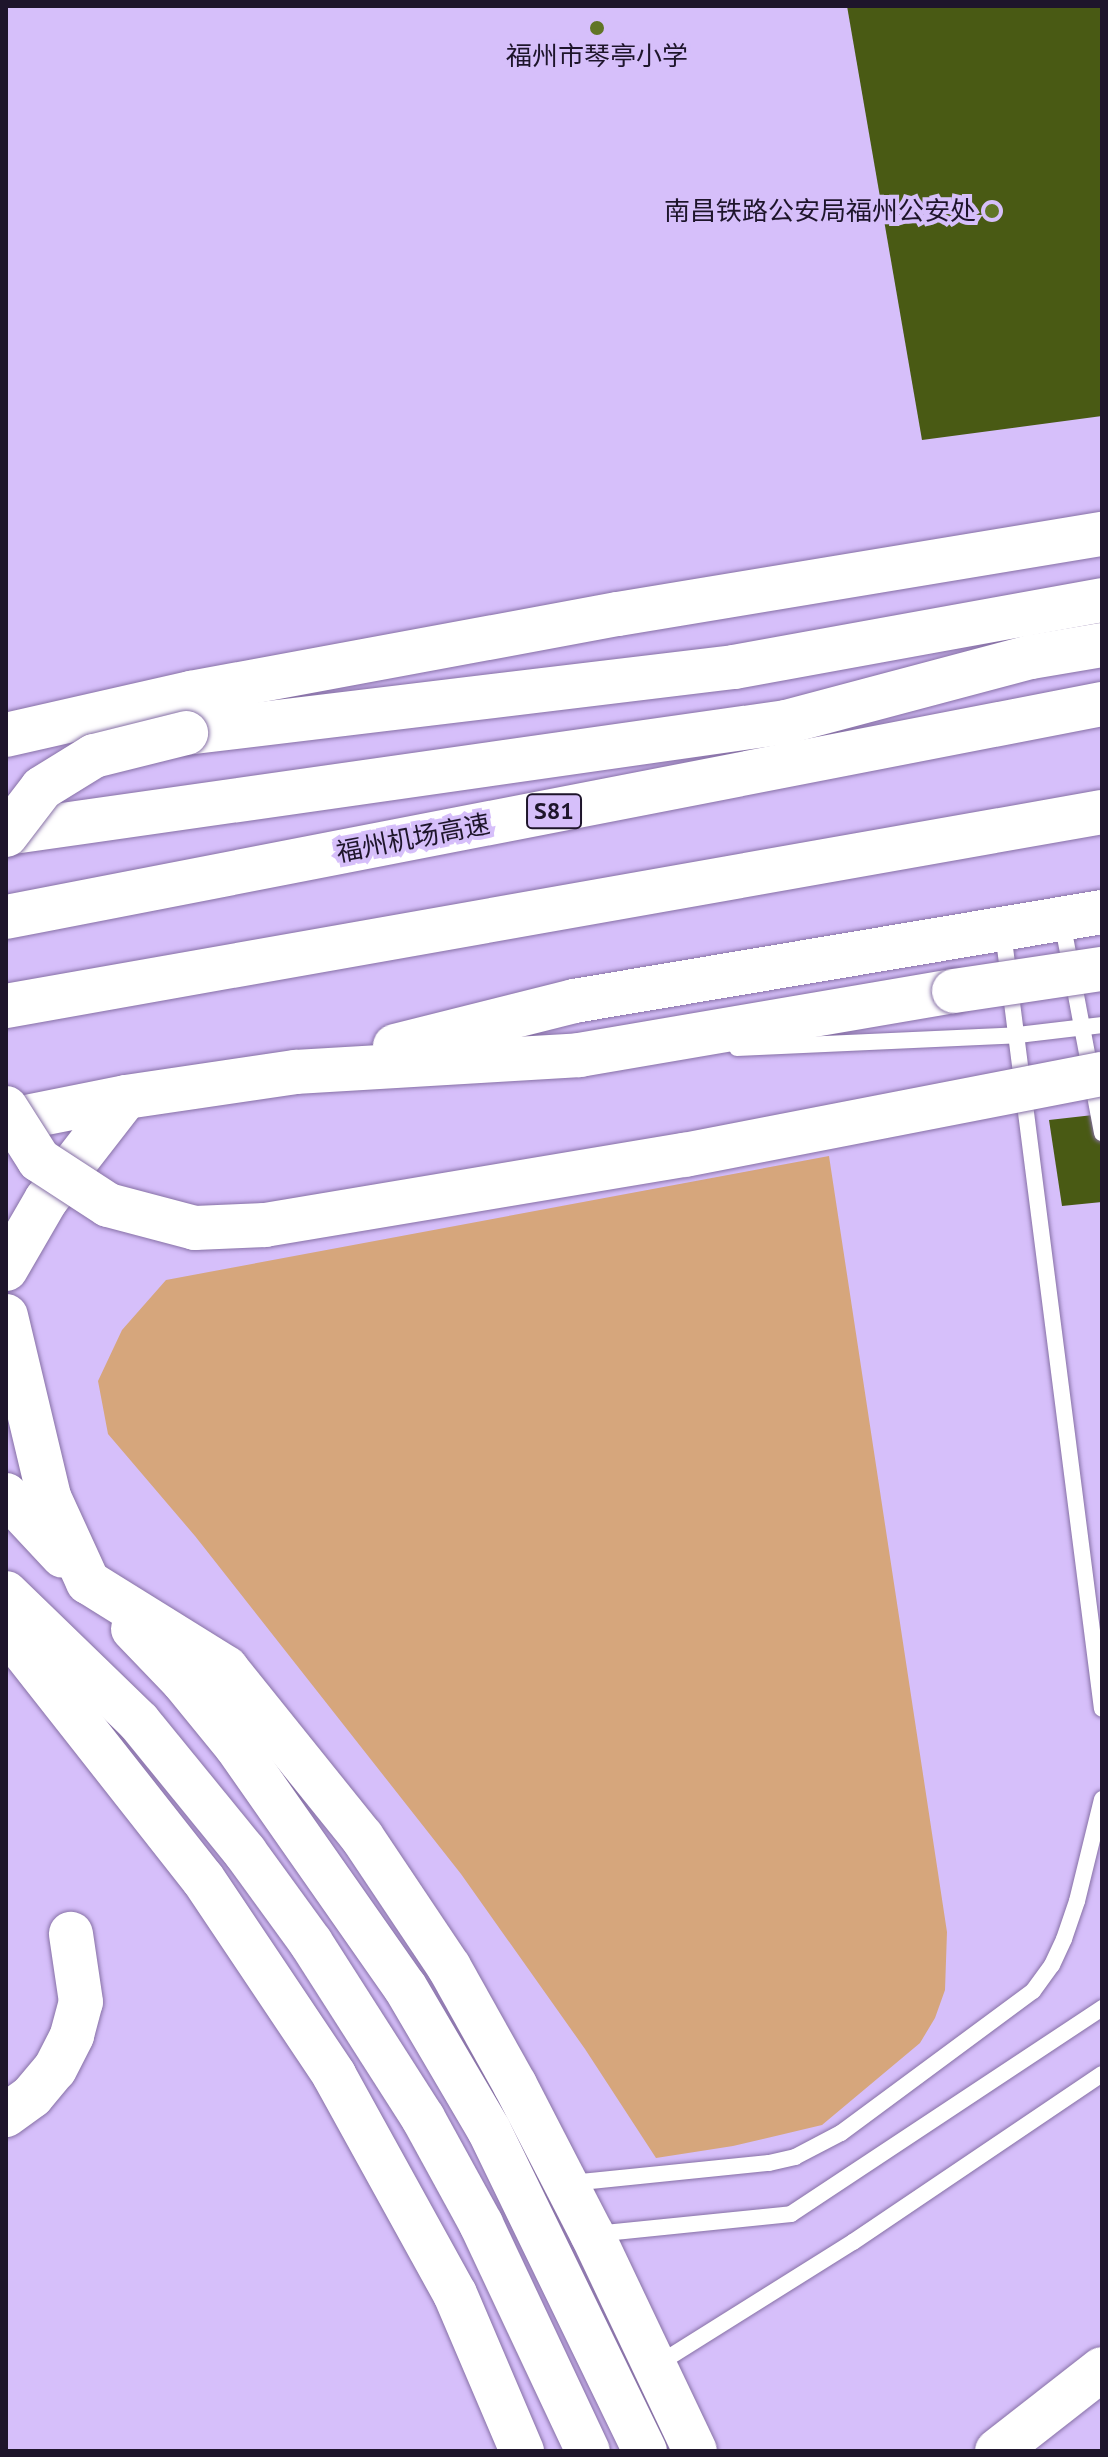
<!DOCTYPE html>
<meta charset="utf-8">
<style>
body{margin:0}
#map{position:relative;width:1108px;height:2457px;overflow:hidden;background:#d6bffa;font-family:"PT Sans","Noto Sans SC",sans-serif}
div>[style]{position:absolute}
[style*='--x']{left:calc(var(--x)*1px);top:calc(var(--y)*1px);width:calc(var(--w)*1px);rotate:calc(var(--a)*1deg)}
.green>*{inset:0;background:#d6a67c}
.building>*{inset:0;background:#495a14}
.roads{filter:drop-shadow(0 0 2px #8670a5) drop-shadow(0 0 2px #8670a5)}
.lane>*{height:16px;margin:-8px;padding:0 8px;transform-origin:8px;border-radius:8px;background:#fff}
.secondary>*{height:44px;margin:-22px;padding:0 22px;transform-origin:22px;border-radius:22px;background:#fff}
.highway>*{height:44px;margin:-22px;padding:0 22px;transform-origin:22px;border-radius:22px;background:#fff}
.bridges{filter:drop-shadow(0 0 2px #8670a5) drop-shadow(0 0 2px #8670a5)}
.secondary-bridge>*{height:44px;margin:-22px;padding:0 22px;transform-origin:22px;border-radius:22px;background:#fff}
.highway-bridge>*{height:44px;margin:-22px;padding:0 22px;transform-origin:22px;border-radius:22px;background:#fff}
.dots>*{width:22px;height:22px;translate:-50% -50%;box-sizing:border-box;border:4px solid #d6bffa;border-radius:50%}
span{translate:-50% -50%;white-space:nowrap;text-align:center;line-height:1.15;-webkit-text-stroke:8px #d6bffa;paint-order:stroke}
.shield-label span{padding:2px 6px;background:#d6bffa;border:2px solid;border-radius:6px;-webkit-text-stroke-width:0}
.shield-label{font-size:24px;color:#1e152b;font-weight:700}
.poi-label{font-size:26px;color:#1e152b}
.right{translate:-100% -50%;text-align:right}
.street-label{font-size:26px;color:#1e152b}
.frame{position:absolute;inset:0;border:8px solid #1e152b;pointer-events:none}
</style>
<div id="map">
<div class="green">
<div style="clip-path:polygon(829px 1156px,947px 1932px,945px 1990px,935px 2018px,920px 2043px,822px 2125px,733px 2146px,656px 2158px,585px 2049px,461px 1874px,195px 1536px,108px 1434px,98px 1381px,122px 1330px,166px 1280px)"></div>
</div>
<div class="building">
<div style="clip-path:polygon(847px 6px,1102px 6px,1102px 416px,922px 440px)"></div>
<div style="clip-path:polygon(1102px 1114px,1102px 1202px,1062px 1206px,1049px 1120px)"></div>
</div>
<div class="roads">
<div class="lane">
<div style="--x:1062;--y:921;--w:216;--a:79.3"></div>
<div style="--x:1003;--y:932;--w:783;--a:82.74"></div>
<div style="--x:737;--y:1048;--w:281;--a:-2.6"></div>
<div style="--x:1018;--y:1035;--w:85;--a:-6.8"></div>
<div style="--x:571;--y:2183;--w:199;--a:-5.8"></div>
<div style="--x:769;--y:2163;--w:27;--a:-13"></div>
<div style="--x:795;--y:2157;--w:52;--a:-27.6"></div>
<div style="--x:841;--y:2133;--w:239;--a:-36.5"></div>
<div style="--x:1033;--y:1991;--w:32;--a:-54"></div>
<div style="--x:1052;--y:1965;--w:29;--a:-65"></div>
<div style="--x:1064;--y:1939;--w:40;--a:-71.1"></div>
<div style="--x:1077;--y:1901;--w:105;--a:-76.2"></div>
<div style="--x:595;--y:2234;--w:197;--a:-5.8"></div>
<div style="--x:791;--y:2214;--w:373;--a:-33.5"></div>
<div style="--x:655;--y:2366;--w:234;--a:-32.1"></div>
<div style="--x:853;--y:2242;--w:300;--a:-34"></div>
</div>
<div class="secondary">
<div style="--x:6;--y:735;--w:190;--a:-12.8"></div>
<div style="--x:191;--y:693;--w:434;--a:-10.5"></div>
<div style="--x:618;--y:614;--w:491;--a:-9.4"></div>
<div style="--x:395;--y:1046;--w:185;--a:-14.1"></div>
<div style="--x:574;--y:1001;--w:535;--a:-9.57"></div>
<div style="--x:6;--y:1121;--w:122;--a:-11.3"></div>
<div style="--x:126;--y:1097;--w:172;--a:-8.4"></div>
<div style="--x:296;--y:1072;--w:284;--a:-3.4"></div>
<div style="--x:579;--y:1055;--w:380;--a:-9.7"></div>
<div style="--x:6;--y:1269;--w:80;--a:-59.9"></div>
<div style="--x:46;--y:1200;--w:130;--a:-52.2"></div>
<div style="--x:6;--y:1316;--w:186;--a:76.6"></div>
<div style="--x:49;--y:1497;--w:94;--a:65.4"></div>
<div style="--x:88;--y:1582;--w:163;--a:31.9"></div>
<div style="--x:226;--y:1668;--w:217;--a:51.2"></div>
<div style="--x:362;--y:1837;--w:156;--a:56.2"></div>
<div style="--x:449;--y:1967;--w:135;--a:60.8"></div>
<div style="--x:515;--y:2085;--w:168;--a:62.7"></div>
<div style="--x:592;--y:2234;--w:240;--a:64.6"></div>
<div style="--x:6;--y:1495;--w:83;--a:46.9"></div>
<div style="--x:6;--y:1593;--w:185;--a:44.1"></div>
<div style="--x:139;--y:1722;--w:168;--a:50.8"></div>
<div style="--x:245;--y:1852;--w:112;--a:54"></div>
<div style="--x:311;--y:1943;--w:208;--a:57.4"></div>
<div style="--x:423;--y:2118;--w:121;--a:61.3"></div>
<div style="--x:481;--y:2224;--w:251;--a:64.8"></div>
<div style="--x:6;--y:1629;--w:318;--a:51.8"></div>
<div style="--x:203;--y:1879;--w:236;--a:56.2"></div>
<div style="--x:334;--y:2075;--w:250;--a:61.1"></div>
<div style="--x:455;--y:2294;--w:171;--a:66.9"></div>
<div style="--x:133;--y:1629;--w:72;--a:46.1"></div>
<div style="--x:183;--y:1681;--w:84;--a:50.8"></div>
<div style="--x:236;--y:1746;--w:294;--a:55"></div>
<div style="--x:405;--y:1987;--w:166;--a:59.6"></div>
<div style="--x:489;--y:2130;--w:357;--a:64.1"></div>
<div style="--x:6;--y:2115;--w:32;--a:-36"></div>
<div style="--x:32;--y:2096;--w:35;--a:-50"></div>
<div style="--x:55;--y:2069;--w:38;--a:-63"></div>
<div style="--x:72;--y:2035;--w:34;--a:-75"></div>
<div style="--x:81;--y:2002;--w:69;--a:-98.4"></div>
<div style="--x:997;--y:2451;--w:133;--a:-38"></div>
</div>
<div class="highway">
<div style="--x:186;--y:733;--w:552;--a:-6.87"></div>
<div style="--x:734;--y:667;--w:374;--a:-10.3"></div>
<div style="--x:6;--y:833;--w:788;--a:-8.1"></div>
<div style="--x:786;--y:722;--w:253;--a:-14.9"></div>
<div style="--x:1031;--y:657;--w:72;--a:-9.6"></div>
<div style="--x:6;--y:917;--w:1117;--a:-11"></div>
<div style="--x:6;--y:1006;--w:1113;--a:-10.04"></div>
</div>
</div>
<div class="bridges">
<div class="secondary-bridge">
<div style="--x:954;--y:991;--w:150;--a:-8.5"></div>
</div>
<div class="highway-bridge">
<div style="--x:6;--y:835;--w:59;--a:-52.5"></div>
<div style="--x:42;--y:788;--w:61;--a:-31.6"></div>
<div style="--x:94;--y:756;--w:95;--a:-14"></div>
<div style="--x:6;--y:1108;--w:62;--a:57.6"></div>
<div style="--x:39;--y:1160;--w:82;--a:33.1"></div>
<div style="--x:108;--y:1205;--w:90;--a:14.8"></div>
<div style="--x:195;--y:1228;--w:70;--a:-2.5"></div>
<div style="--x:265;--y:1225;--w:426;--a:-9.5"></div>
<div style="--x:685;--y:1155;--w:425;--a:-11"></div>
</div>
</div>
<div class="dots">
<div style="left:597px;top:28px;background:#617526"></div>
<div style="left:992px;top:211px;background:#617526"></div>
</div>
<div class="shield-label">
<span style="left:554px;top:811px">S81</span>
</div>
<div class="poi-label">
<span style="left:597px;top:56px">福州市琴亭小学</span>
<span class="right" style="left:976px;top:211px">南昌铁路公安局福州公安处</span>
</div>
<div class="street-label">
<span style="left:413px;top:838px;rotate:-11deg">福州机场高速</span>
</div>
<div class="frame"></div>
</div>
